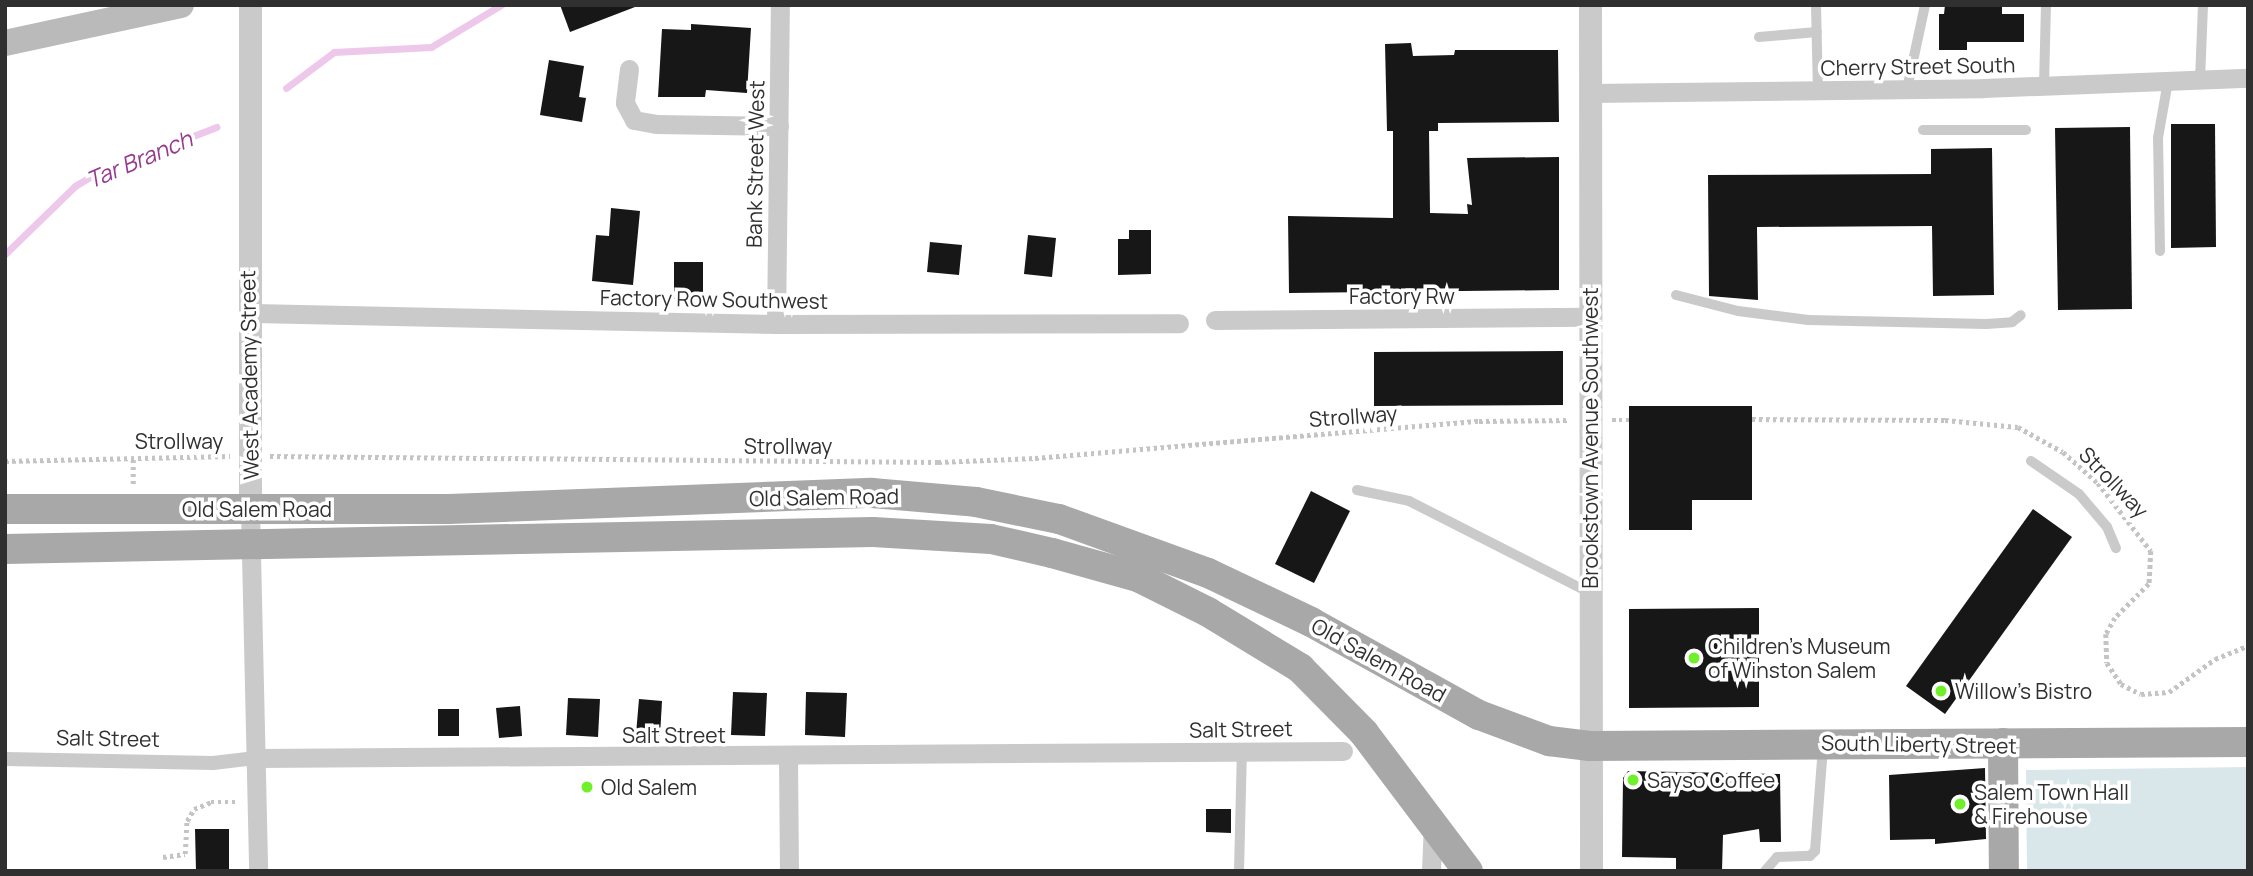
<!DOCTYPE html>
<style>
body{margin:0}
#map{position:relative;width:2253px;height:876px;overflow:hidden;background:#fff;font-family:Manrope,sans-serif}
div>[style]{position:absolute}
[style*='--x']{left:calc(var(--x)*1px);top:calc(var(--y)*1px);width:calc(var(--w)*1px);rotate:calc(var(--a)*1deg)}
.green>*{inset:0;background:#dae7ea}
.stream>*{height:7px;margin:-3.5px;padding:0 3.5px;transform-origin:3.5px;border-radius:3.5px;background:#eec8ea}
.building>*{inset:0;background:#171717}
.path>*{height:4.5px;margin-top:-2.25px;transform-origin:0;background:repeating-linear-gradient(90deg,#c4c4c4 0 3.5px,transparent 0 7px)}
.service>*{height:10px;margin:-5px;padding:0 5px;transform-origin:5px;border-radius:5px;background:#cacaca}
.pedestrian>*{height:14px;margin:-7px;padding:0 7px;transform-origin:7px;border-radius:7px;background:#cacaca}
.minor>*{height:19px;margin:-9.5px;padding:0 9.5px;transform-origin:9.5px;border-radius:9.5px;background:#cacaca}
.tertiary>*{height:23px;margin:-11.5px;padding:0 11.5px;transform-origin:11.5px;border-radius:11.5px;background:#cacaca}
.secondary>*{height:26px;margin:-13px;padding:0 13px;transform-origin:13px;border-radius:13px;background:#bababa}
.primary>*{height:30px;margin:-15px;padding:0 15px;transform-origin:15px;border-radius:15px;background:#a8a8a8}
.dots>*{width:19px;height:19px;translate:-50% -50%;box-sizing:border-box;border:4px solid #fff;border-radius:50%}
span{translate:-50% -50%;white-space:nowrap;text-align:center;line-height:1.15;-webkit-text-stroke:7px #fff;paint-order:stroke}
.street-label{font-size:21px;color:#303030}
.poi-label{font-size:21px;color:#303030}
.left{translate:0 -50%;text-align:left}
.water-label{font-size:23px;color:#97388d;font-style:italic}
.frame{position:absolute;inset:0;border:7px solid #303030;pointer-events:none}
</style>
<div id="map">
<div class="green">
<div style="clip-path:polygon(2248px 767px,2248px 871px,2027px 871px,2026px 770px)"></div>
</div>
<div class="stream">
<div style="--x:286;--y:88;--w:60;--a:-36.9"></div>
<div style="--x:334;--y:52;--w:97;--a:-3"></div>
<div style="--x:431;--y:47;--w:82;--a:-31"></div>
<div style="--x:5;--y:254;--w:98;--a:-44.2"></div>
<div style="--x:75;--y:186;--w:26;--a:-31"></div>
<div style="--x:97;--y:173;--w:128;--a:-21.1"></div>
</div>
<div class="building">
<div style="clip-path:polygon(560px 5px,635px 5px,635px 7px,570px 32px)"></div>
<div style="clip-path:polygon(1945px 5px,2002px 5px,2002px 14px,2024px 14px,2024px 42px,1967px 42px,1967px 50px,1939px 50px,1939px 14px,1944px 14px)"></div>
<div style="clip-path:polygon(691px 24px,751px 28px,747px 93px,706px 90px,705px 97px,658px 97px,662px 29px,691px 30px)"></div>
<div style="clip-path:polygon(1411px 43px,1413px 56px,1454px 55px,1455px 50px,1558px 50px,1559px 122px,1438px 123px,1438px 131px,1429px 131px,1430px 213px,1468px 214px,1467px 204px,1472px 205px,1467px 158px,1559px 157px,1559px 290px,1289px 293px,1288px 216px,1393px 218px,1393px 131px,1387px 131px,1385px 44px)"></div>
<div style="clip-path:polygon(549px 60px,584px 66px,579px 97px,586px 98px,582px 122px,540px 115px)"></div>
<div style="clip-path:polygon(2171px 124px,2215px 124px,2216px 247px,2171px 248px)"></div>
<div style="clip-path:polygon(2130px 127px,2132px 309px,2058px 310px,2055px 128px)"></div>
<div style="clip-path:polygon(1992px 148px,1994px 295px,1933px 296px,1932px 226px,1757px 227px,1758px 300px,1709px 296px,1708px 175px,1931px 174px,1931px 149px)"></div>
<div style="clip-path:polygon(611px 208px,640px 211px,633px 285px,592px 281px,596px 235px,609px 236px)"></div>
<div style="clip-path:polygon(1129px 230px,1151px 230px,1151px 274px,1118px 275px,1118px 239px,1129px 239px)"></div>
<div style="clip-path:polygon(1028px 235px,1056px 238px,1052px 277px,1024px 274px)"></div>
<div style="clip-path:polygon(930px 242px,962px 245px,959px 275px,927px 272px)"></div>
<div style="clip-path:polygon(674px 262px,703px 262px,703px 299px,674px 299px)"></div>
<div style="clip-path:polygon(1563px 351px,1563px 405px,1374px 406px,1374px 352px)"></div>
<div style="clip-path:polygon(1629px 406px,1752px 406px,1752px 500px,1692px 500px,1692px 530px,1629px 530px)"></div>
<div style="clip-path:polygon(1311px 491px,1350px 511px,1314px 583px,1275px 564px)"></div>
<div style="clip-path:polygon(2033px 509px,2072px 537px,1945px 714px,1906px 686px)"></div>
<div style="clip-path:polygon(1759px 608px,1759px 707px,1629px 708px,1629px 609px)"></div>
<div style="clip-path:polygon(733px 692px,767px 693px,765px 736px,731px 735px)"></div>
<div style="clip-path:polygon(806px 692px,847px 693px,845px 737px,805px 735px)"></div>
<div style="clip-path:polygon(568px 698px,600px 699px,598px 737px,566px 735px)"></div>
<div style="clip-path:polygon(639px 699px,662px 701px,660px 736px,636px 734px)"></div>
<div style="clip-path:polygon(520px 706px,522px 736px,499px 738px,496px 708px)"></div>
<div style="clip-path:polygon(438px 709px,459px 709px,459px 736px,438px 736px)"></div>
<div style="clip-path:polygon(1985px 768px,1986px 839px,1935px 844px,1935px 839px,1890px 840px,1889px 775px)"></div>
<div style="clip-path:polygon(1628px 771px,1780px 774px,1781px 842px,1760px 842px,1759px 829px,1723px 835px,1722px 871px,1676px 871px,1676px 858px,1622px 857px,1623px 778px)"></div>
<div style="clip-path:polygon(1206px 809px,1231px 809px,1231px 833px,1206px 832px)"></div>
<div style="clip-path:polygon(195px 829px,229px 829px,229px 871px,196px 871px)"></div>
</div>
<div class="path">
<div style="--x:1752;--y:419;--w:193;--a:0.3"></div>
<div style="--x:1945;--y:420;--w:73;--a:5.5"></div>
<div style="--x:2018;--y:427;--w:51;--a:29.1"></div>
<div style="--x:2063;--y:452;--w:47;--a:41.5"></div>
<div style="--x:2098;--y:483;--w:86;--a:52.1"></div>
<div style="--x:2151;--y:551;--w:33;--a:93"></div>
<div style="--x:2149;--y:584;--w:48;--a:135"></div>
<div style="--x:2115;--y:618;--w:18;--a:119"></div>
<div style="--x:2106;--y:634;--w:29;--a:88"></div>
<div style="--x:2107;--y:663;--w:25;--a:56"></div>
<div style="--x:2121;--y:684;--w:22;--a:27"></div>
<div style="--x:2141;--y:694;--w:28;--a:-4"></div>
<div style="--x:2169;--y:692;--w:57;--a:-35.7"></div>
<div style="--x:2215;--y:659;--w:35;--a:-22"></div>
<div style="--x:1612;--y:420;--w:17;--a:0"></div>
<div style="--x:270;--y:456;--w:668;--a:0.51"></div>
<div style="--x:938;--y:462;--w:97;--a:-2.4"></div>
<div style="--x:1035;--y:458;--w:446;--a:-4.8"></div>
<div style="--x:1479;--y:421;--w:90;--a:-0.6"></div>
<div style="--x:5;--y:461;--w:225;--a:-1.3"></div>
<div style="--x:133;--y:484;--w:27;--a:-90"></div>
<div style="--x:163;--y:857;--w:22;--a:-8"></div>
<div style="--x:185;--y:854;--w:33;--a:-87"></div>
<div style="--x:187;--y:821;--w:14;--a:-60"></div>
<div style="--x:194;--y:809;--w:18;--a:-22"></div>
<div style="--x:211;--y:802;--w:28;--a:0"></div>
</div>
<div class="service">
<div style="--x:1816;--y:5;--w:85;--a:88.7"></div>
<div style="--x:1759;--y:37;--w:58;--a:-4.9"></div>
<div style="--x:2200;--y:80;--w:75;--a:-87.7"></div>
<div style="--x:2044;--y:86;--w:81;--a:-88.6"></div>
<div style="--x:1907;--y:89;--w:86;--a:-77.9"></div>
<div style="--x:1923;--y:130;--w:103;--a:0"></div>
<div style="--x:2160;--y:251;--w:113;--a:-91"></div>
<div style="--x:2158;--y:138;--w:58;--a:-80"></div>
<div style="--x:1676;--y:295;--w:64;--a:14.5"></div>
<div style="--x:1738;--y:311;--w:71;--a:7.3"></div>
<div style="--x:1808;--y:320;--w:178;--a:1.3"></div>
<div style="--x:1986;--y:324;--w:26;--a:-4"></div>
<div style="--x:2012;--y:322;--w:11;--a:-38"></div>
<div style="--x:2031;--y:461;--w:58;--a:34.5"></div>
<div style="--x:2079;--y:494;--w:43;--a:49.7"></div>
<div style="--x:2107;--y:527;--w:23;--a:67"></div>
<div style="--x:1357;--y:490;--w:53;--a:11.9"></div>
<div style="--x:1409;--y:501;--w:203;--a:26.9"></div>
<div style="--x:1239;--y:871;--w:119;--a:-88.6"></div>
<div style="--x:1765;--y:871;--w:18;--a:-49"></div>
<div style="--x:1777;--y:857;--w:33;--a:-2"></div>
<div style="--x:1810;--y:856;--w:7;--a:-45"></div>
<div style="--x:1815;--y:851;--w:104;--a:-85.6"></div>
</div>
<div class="pedestrian">
<div style="--x:5;--y:759;--w:208;--a:1.1"></div>
<div style="--x:213;--y:763;--w:43;--a:-6.6"></div>
</div>
<div class="minor">
<div style="--x:629;--y:69;--w:34;--a:97"></div>
<div style="--x:625;--y:103;--w:19;--a:62"></div>
<div style="--x:634;--y:120;--w:22;--a:10"></div>
<div style="--x:656;--y:124;--w:123;--a:0.9"></div>
<div style="--x:1589;--y:93;--w:394;--a:-0.7"></div>
<div style="--x:1983;--y:88;--w:265;--a:-2.2"></div>
<div style="--x:249;--y:313;--w:527;--a:1.2"></div>
<div style="--x:776;--y:324;--w:403;--a:-0.1"></div>
<div style="--x:1215;--y:320;--w:375;--a:-0.5"></div>
<div style="--x:776;--y:324;--w:319;--a:-89.3"></div>
<div style="--x:250;--y:510;--w:361;--a:88.7"></div>
<div style="--x:256;--y:758;--w:1087;--a:-0.37"></div>
<div style="--x:788;--y:758;--w:113;--a:89.5"></div>
<div style="--x:1431;--y:871;--w:47;--a:-87.6"></div>
</div>
<div class="tertiary">
<div style="--x:250;--y:5;--w:505;--a:90"></div>
<div style="--x:1590;--y:5;--w:866;--a:89.93"></div>
</div>
<div class="secondary">
<div style="--x:5;--y:43;--w:180;--a:-12.2"></div>
</div>
<div class="primary">
<div style="--x:5;--y:509;--w:444;--a:0"></div>
<div style="--x:449;--y:509;--w:423;--a:-2.2"></div>
<div style="--x:872;--y:493;--w:104;--a:4.9"></div>
<div style="--x:976;--y:502;--w:85;--a:11.6"></div>
<div style="--x:1059;--y:519;--w:158;--a:19.9"></div>
<div style="--x:1208;--y:573;--w:114;--a:25.4"></div>
<div style="--x:1311;--y:622;--w:192;--a:29"></div>
<div style="--x:1479;--y:715;--w:75;--a:20.4"></div>
<div style="--x:1549;--y:741;--w:41;--a:7"></div>
<div style="--x:1590;--y:746;--w:658;--a:-0.35"></div>
<div style="--x:5;--y:549;--w:868;--a:-1.12"></div>
<div style="--x:873;--y:532;--w:118;--a:3.4"></div>
<div style="--x:991;--y:539;--w:63;--a:12.9"></div>
<div style="--x:1052;--y:553;--w:89;--a:15.6"></div>
<div style="--x:1138;--y:577;--w:78;--a:26.6"></div>
<div style="--x:1208;--y:612;--w:108;--a:31.3"></div>
<div style="--x:1300;--y:668;--w:91;--a:45.4"></div>
<div style="--x:1364;--y:733;--w:173;--a:53"></div>
<div style="--x:2003;--y:743;--w:128;--a:89.6"></div>
</div>
<div class="dots">
<div style="left:1694px;top:658px;background:#6ff028"></div>
<div style="left:1941px;top:691px;background:#6ff028"></div>
<div style="left:1633px;top:780px;background:#6ff028"></div>
<div style="left:587px;top:787px;background:#6ff028"></div>
<div style="left:1960px;top:804px;background:#6ff028"></div>
</div>
<div class="street-label">
<span style="left:1918px;top:66px;rotate:-1deg">Cherry Street South</span>
<span style="left:755px;top:164px;rotate:-89deg">Bank Street West</span>
<span style="left:1402px;top:296px">Factory Rw</span>
<span style="left:714px;top:299px;rotate:1deg">Factory Row Southwest</span>
<span style="left:249px;top:375px;rotate:-91deg">West Academy Street</span>
<span style="left:1353px;top:416px;rotate:-4deg">Strollway</span>
<span style="left:1590px;top:438px;rotate:-90deg">Brookstown Avenue Southwest</span>
<span style="left:179px;top:441px">Strollway</span>
<span style="left:788px;top:446px">Strollway</span>
<span style="left:2114px;top:482px;rotate:46deg">Strollway</span>
<span style="left:824px;top:497px;rotate:-1deg">Old Salem Road</span>
<span style="left:257px;top:509px">Old Salem Road</span>
<span style="left:1379px;top:660px;rotate:29deg">Old Salem Road</span>
<span style="left:1241px;top:729px;rotate:-1deg">Salt Street</span>
<span style="left:674px;top:735px">Salt Street</span>
<span style="left:108px;top:738px;rotate:1deg">Salt Street</span>
<span style="left:1919px;top:744px;rotate:1deg">South Liberty Street</span>
</div>
<div class="poi-label">
<span class="left" style="left:1708px;top:658px">Children's Museum<br>of Winston Salem</span>
<span class="left" style="left:1955px;top:691px">Willow's Bistro</span>
<span class="left" style="left:1647px;top:780px">Sayso Coffee</span>
<span class="left" style="left:601px;top:787px">Old Salem</span>
<span class="left" style="left:1974px;top:804px">Salem Town Hall<br>&amp; Firehouse</span>
</div>
<div class="water-label">
<span style="left:139px;top:159px;rotate:-23deg">Tar Branch</span>
</div>
<div class="frame"></div>
</div>
